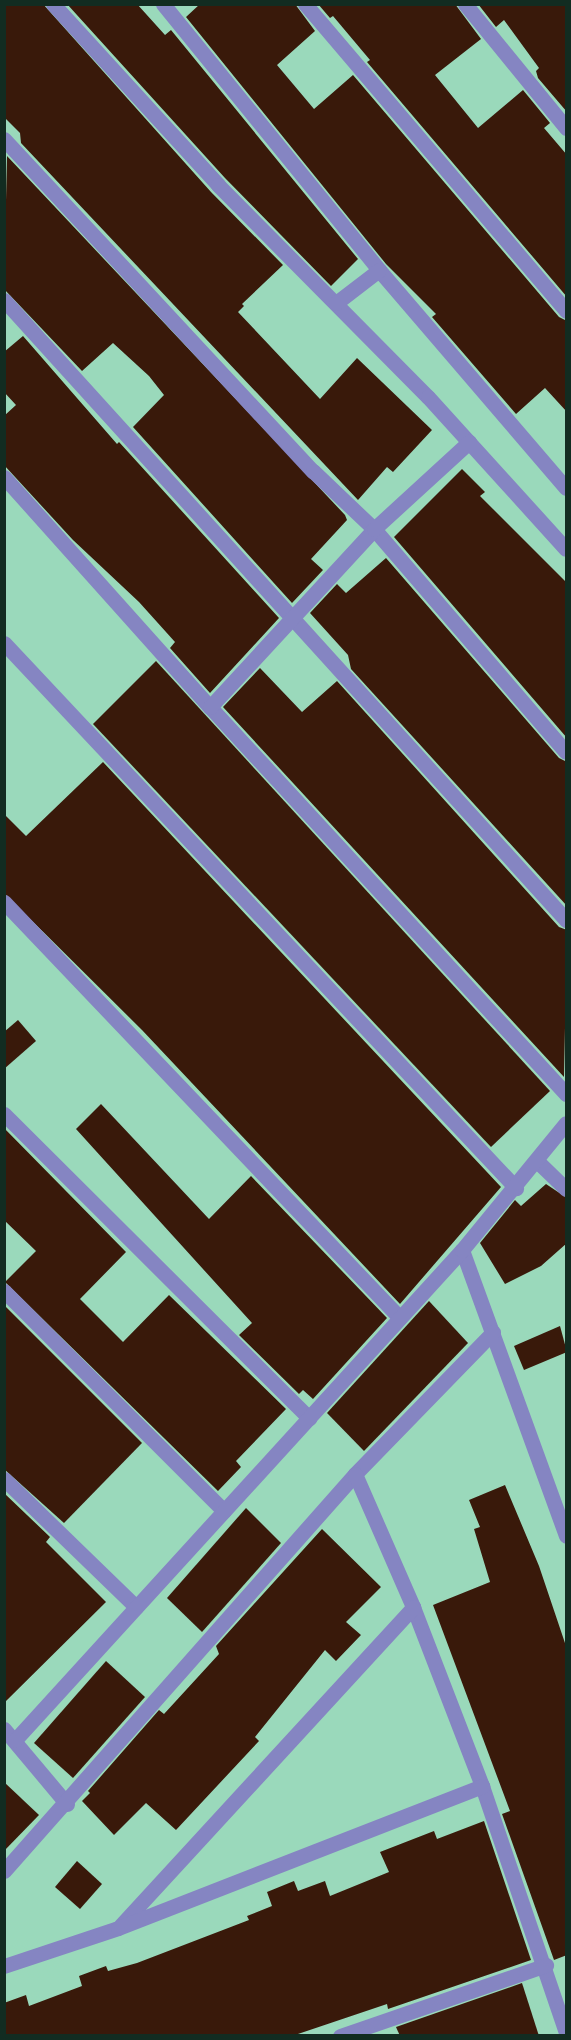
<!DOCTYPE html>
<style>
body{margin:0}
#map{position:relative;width:571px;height:2040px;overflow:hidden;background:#9ad9bb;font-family:Quicksand,sans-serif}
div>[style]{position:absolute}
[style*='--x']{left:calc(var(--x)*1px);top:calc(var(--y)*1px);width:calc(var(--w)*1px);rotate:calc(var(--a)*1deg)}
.building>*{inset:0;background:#39190a}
.street>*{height:15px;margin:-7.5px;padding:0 7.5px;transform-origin:7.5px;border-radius:7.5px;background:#8585c2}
span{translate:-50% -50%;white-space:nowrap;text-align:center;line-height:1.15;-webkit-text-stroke:6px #d3f2e2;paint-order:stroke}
.frame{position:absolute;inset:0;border:6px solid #122c21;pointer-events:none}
</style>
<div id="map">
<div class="building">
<div style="clip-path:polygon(4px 4px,43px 4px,211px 192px,283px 265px,242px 304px,244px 306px,238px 312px,320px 399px,357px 358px,432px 430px,393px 472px,387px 467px,358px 500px,21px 143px,20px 133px,4px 117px)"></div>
<div style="clip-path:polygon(67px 4px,137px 4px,165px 35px,171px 30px,358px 259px,331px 286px,225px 178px)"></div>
<div style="clip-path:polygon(200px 4px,295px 4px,315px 31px,277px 65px,314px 109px,353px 75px,559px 317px,567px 321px,567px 412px,545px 388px,516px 414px,432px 317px,436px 314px,386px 264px,186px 17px)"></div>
<div style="clip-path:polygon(318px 4px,455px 4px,481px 39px,435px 75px,478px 128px,523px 90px,550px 123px,544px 128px,567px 155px,567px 297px,367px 62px,370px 60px,333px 16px,330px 18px)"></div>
<div style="clip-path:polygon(478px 4px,567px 4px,567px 112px,538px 78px,536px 71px,539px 68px,504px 20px,496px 27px)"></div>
<div style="clip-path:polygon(7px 156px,345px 515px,347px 520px,311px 559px,323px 570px,292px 603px,133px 427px,164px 395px,149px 376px,113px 343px,82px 371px,4px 289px)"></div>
<div style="clip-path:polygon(23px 336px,117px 444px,119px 442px,279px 618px,210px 693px,170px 648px,175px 642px,139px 602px,73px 540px,4px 465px,4px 416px,16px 405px,4px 392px,4px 352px)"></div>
<div style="clip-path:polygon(462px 469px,485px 492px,480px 496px,567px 583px,567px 738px,394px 537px)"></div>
<div style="clip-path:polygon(386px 558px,559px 758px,567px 762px,567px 906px,351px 669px,348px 655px,310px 613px,337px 584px,346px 593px)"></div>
<div style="clip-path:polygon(156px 661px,550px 1091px,491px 1147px,93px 724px)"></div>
<div style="clip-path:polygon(260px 668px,302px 712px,337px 681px,559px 927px,567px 930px,564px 1077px,223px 707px)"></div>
<div style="clip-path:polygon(103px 762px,501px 1187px,400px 1304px,142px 1030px,4px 893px,4px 814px,26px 836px)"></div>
<div style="clip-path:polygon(18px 1020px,36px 1041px,4px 1069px,4px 1032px)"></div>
<div style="clip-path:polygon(101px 1104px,209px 1219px,251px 1176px,387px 1318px,313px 1399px,303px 1390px,299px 1394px,239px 1335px,252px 1323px,76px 1129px)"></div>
<div style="clip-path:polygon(4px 1128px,126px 1252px,80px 1299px,123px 1342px,169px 1295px,286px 1409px,236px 1461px,241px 1467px,218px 1491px,5px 1282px,36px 1251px,4px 1220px)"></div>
<div style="clip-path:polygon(546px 1184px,567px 1198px,567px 1243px,541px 1266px,505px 1284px,480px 1243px,515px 1200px,521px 1206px)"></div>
<div style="clip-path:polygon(429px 1301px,468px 1343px,364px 1451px,327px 1413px)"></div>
<div style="clip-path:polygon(4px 1305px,142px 1443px,64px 1523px,4px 1469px)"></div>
<div style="clip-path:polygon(560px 1326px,567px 1352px,524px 1370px,514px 1346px)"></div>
<div style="clip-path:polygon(505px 1485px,539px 1566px,567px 1649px,567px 1955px,554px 1960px,502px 1814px,510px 1811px,433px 1605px,490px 1582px,474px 1529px,480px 1527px,469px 1500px)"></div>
<div style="clip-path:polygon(4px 1493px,50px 1537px,46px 1542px,106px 1602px,4px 1703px)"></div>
<div style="clip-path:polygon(246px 1508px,281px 1543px,202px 1632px,167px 1598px)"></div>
<div style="clip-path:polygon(322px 1529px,381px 1587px,346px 1622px,361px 1635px,336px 1661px,325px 1650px,255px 1737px,259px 1741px,176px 1830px,146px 1803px,114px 1835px,82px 1801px,90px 1793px,88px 1791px,159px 1710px,164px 1714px,219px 1654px,216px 1646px)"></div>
<div style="clip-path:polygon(106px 1661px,145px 1697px,73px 1778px,34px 1743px)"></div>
<div style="clip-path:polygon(4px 1782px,39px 1815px,4px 1851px)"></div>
<div style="clip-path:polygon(484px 1821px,531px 1960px,388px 2009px,387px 2004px,292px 2036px,4px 2036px,4px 2003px,26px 1995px,29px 2006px,82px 1986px,79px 1976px,106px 1966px,108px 1971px,137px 1963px,249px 1920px,247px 1916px,272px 1906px,267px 1892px,294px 1881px,298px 1891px,325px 1881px,330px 1896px,389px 1872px,380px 1852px,434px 1831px,437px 1839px)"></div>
<div style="clip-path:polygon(77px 1861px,102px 1884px,80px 1909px,55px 1887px)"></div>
<div style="clip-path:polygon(522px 1983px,539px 2036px,400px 2036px,396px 2027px)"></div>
</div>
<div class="street">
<div style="--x:53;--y:4;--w:245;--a:47.6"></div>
<div style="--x:218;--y:185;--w:298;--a:45.3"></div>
<div style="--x:428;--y:397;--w:205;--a:47.8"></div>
<div style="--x:163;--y:4;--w:343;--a:50.9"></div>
<div style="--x:379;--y:270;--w:287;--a:49.4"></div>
<div style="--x:305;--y:4;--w:403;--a:49.6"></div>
<div style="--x:465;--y:4;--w:160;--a:50.8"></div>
<div style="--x:4;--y:139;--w:454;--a:47.1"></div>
<div style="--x:313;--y:471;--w:84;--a:43.6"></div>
<div style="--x:374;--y:529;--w:294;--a:49.3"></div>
<div style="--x:4;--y:300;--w:837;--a:47.81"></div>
<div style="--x:336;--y:303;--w:54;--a:-37.5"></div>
<div style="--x:4;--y:477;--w:309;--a:48.2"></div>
<div style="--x:210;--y:707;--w:526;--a:47.39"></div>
<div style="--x:4;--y:643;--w:748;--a:46.79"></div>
<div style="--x:210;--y:707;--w:242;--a:-47.3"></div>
<div style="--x:374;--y:529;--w:129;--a:-42.5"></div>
<div style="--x:4;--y:902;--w:574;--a:46.41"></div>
<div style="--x:4;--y:1114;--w:431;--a:44.9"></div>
<div style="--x:538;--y:1162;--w:39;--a:44"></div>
<div style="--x:462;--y:1250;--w:304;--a:70"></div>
<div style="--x:4;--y:1291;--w:311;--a:45"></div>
<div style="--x:355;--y:1474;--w:198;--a:-45.8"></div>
<div style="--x:4;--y:1479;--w:184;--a:44.1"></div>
<div style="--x:4;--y:1729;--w:98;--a:50"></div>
<div style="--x:15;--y:1740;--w:663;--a:-47.63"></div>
<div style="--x:462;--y:1250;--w:164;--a:-50.7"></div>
<div style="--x:4;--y:1871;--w:530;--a:-48.52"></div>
<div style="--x:355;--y:1474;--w:145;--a:66.4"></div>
<div style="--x:413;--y:1607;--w:192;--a:68.9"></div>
<div style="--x:482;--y:1786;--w:261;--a:71.2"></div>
<div style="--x:121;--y:1925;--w:432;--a:-47.4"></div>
<div style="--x:4;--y:1966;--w:120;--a:-18.4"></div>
<div style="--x:118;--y:1928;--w:391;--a:-21.3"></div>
<div style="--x:340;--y:2036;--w:218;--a:-19"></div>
</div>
<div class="frame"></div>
</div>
